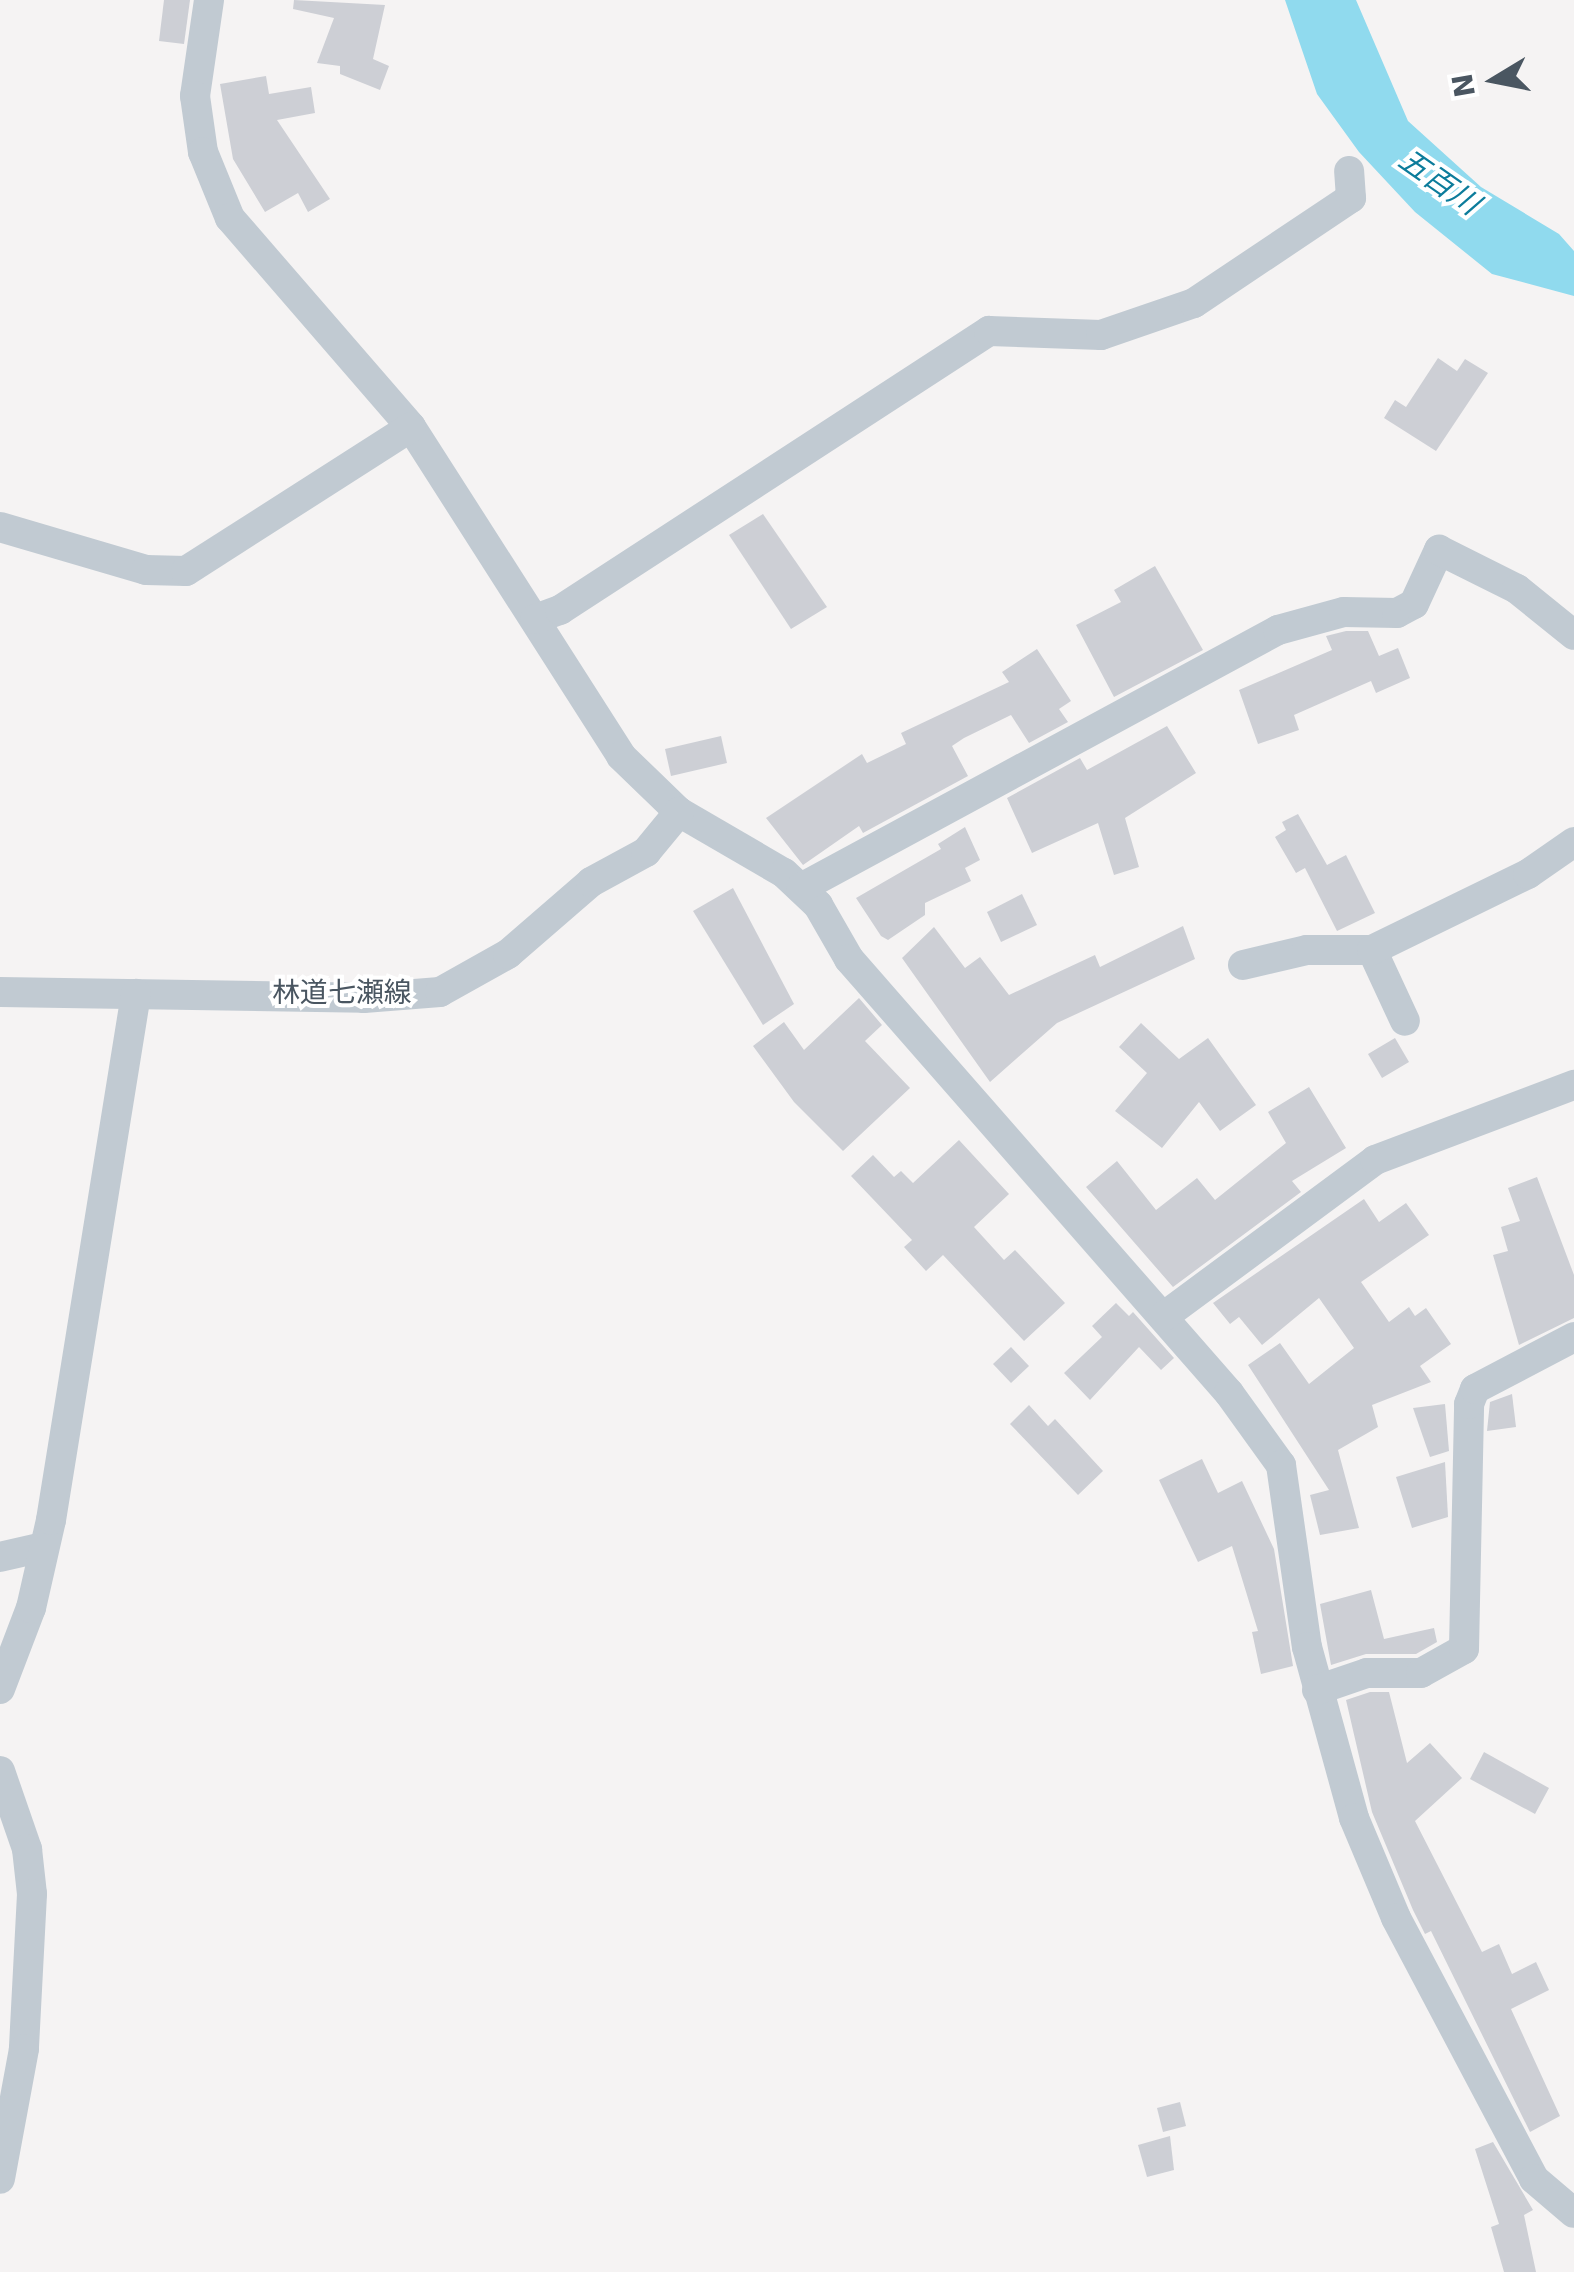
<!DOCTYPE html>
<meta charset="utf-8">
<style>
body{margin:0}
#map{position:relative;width:1574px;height:2272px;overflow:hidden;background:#f5f3f3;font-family:"DejaVu Sans","Noto Sans JP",sans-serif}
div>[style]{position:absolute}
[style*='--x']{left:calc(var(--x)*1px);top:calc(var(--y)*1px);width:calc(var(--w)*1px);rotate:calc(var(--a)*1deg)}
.water>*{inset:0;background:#90daee}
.building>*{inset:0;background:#cdcfd5}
.minor>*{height:30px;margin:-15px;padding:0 15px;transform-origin:15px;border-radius:15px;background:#c1cad2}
span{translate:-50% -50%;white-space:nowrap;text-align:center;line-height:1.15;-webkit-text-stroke:8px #fff;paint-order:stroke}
.street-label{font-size:28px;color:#4a5661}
.water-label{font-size:30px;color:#0c7c9b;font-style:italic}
.north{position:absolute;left:1444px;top:30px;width:100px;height:100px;-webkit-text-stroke:8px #fff;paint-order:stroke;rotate:260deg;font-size:28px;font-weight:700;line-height:40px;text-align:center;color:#4a5661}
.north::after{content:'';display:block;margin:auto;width:35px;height:45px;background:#4a5661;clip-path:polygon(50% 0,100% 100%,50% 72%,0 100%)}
</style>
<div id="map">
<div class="water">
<div style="clip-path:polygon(1285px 0,1356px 0,1408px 121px,1481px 187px,1559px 234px,1574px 251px,1574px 296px,1492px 274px,1415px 212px,1359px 152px,1317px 94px)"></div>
</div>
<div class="building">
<div style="clip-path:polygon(164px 0,190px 0,184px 44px,159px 41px)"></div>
<div style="clip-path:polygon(294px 0,385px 5px,373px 59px,389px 66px,380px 90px,340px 74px,340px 66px,317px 63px,334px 18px,293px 9px)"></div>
<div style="clip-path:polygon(266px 76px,269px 94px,311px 87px,315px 113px,277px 120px,330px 199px,308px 212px,298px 193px,265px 212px,233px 159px,220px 84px)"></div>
<div style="clip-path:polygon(1438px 358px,1457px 371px,1465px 359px,1488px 373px,1436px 451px,1384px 418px,1395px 400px,1406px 407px)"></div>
<div style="clip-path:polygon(763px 514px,827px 607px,791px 629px,729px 535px)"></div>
<div style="clip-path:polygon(1155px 566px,1203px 650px,1114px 697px,1076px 625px,1121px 602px,1114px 590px)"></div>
<div style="clip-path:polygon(1346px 631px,1368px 631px,1379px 656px,1398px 648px,1410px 678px,1376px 693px,1371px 681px,1294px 715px,1299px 730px,1258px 744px,1239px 690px,1332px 650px,1326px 636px)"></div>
<div style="clip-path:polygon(1037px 649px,1071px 701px,1059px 709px,1068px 722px,1029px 743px,1011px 715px,964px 738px,952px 746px,968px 776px,863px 833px,859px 826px,803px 865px,766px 818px,862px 754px,867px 763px,906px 744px,901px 733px,1009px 682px,1002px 672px)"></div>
<div style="clip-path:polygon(1167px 726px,1196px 773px,1125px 818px,1139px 867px,1114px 875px,1098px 823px,1032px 853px,1007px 798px,1080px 758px,1087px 770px)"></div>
<div style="clip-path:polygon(721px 736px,727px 763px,671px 776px,665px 749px)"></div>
<div style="clip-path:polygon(1298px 814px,1327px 865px,1346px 855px,1375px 913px,1337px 931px,1305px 868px,1296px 873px,1275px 837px,1286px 830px,1282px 822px)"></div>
<div style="clip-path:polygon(965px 827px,980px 860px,965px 868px,971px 881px,925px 903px,925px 915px,888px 940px,881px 936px,856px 898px,941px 849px,938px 844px)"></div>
<div style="clip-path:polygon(733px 888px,794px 1004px,763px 1025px,693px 911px)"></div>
<div style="clip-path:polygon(1022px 894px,1037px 925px,1001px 942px,987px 912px)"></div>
<div style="clip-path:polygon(1183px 926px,1195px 959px,1057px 1023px,990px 1082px,902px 958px,934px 927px,965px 968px,980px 957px,1009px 995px,1095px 955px,1100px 967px)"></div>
<div style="clip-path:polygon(859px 998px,882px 1025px,865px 1041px,910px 1088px,843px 1151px,794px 1102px,753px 1046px,784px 1022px,804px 1050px)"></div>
<div style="clip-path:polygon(1141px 1023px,1179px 1059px,1208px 1038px,1256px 1105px,1220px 1131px,1199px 1102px,1162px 1148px,1115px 1111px,1147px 1073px,1119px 1047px)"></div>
<div style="clip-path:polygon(1395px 1038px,1409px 1062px,1382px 1078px,1368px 1054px)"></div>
<div style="clip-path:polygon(1309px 1087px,1346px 1148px,1292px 1181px,1301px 1192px,1173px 1287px,1086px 1187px,1117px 1161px,1156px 1210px,1197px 1178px,1215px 1200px,1286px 1143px,1268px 1112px)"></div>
<div style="clip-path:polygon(959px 1140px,1009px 1194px,974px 1227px,1004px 1260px,1015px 1250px,1065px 1303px,1024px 1341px,943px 1255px,926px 1271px,904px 1247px,912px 1240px,851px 1176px,873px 1155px,894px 1177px,901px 1171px,913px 1183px)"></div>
<div style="clip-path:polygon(1537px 1177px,1574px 1275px,1574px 1318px,1519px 1345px,1493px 1255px,1508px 1251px,1501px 1227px,1520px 1221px,1508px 1188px)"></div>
<div style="clip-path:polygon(1364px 1199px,1379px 1222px,1406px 1203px,1429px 1235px,1361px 1282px,1389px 1322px,1409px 1307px,1415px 1316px,1426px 1308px,1451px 1344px,1420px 1366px,1431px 1382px,1372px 1405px,1378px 1427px,1338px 1450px,1359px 1528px,1320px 1535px,1310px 1495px,1329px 1490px,1248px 1365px,1280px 1343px,1309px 1384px,1354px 1348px,1319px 1298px,1262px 1345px,1239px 1317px,1230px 1324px,1213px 1303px)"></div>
<div style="clip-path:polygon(1116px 1303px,1129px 1316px,1133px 1312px,1174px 1358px,1161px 1370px,1139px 1347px,1090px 1400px,1064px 1373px,1102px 1337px,1092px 1326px)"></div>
<div style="clip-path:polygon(1011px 1347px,1029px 1366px,1011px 1383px,993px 1364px)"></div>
<div style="clip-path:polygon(1512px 1394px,1516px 1427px,1487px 1431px,1490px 1402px)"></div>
<div style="clip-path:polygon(1445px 1404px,1449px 1451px,1430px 1457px,1413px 1408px)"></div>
<div style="clip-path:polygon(1029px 1405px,1048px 1426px,1055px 1419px,1103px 1471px,1078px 1495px,1010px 1424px)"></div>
<div style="clip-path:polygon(1202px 1459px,1218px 1493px,1242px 1481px,1274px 1549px,1293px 1666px,1261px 1674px,1252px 1632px,1258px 1631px,1232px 1546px,1198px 1562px,1159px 1480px)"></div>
<div style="clip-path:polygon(1445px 1462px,1448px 1517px,1412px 1528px,1396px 1477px)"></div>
<div style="clip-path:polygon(1371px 1590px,1384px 1639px,1434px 1628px,1437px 1642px,1416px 1654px,1366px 1654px,1331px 1665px,1320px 1604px)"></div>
<div style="clip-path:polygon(1370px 1692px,1389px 1692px,1407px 1763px,1430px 1743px,1462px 1778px,1415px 1821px,1482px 1952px,1499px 1944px,1512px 1974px,1536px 1962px,1549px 1990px,1511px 2009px,1560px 2116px,1530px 2132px,1431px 1931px,1425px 1934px,1413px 1910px,1372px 1812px,1346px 1700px)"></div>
<div style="clip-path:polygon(1484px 1752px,1549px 1788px,1535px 1814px,1470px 1779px)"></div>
<div style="clip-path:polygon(1180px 2102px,1186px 2126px,1163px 2132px,1157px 2108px)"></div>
<div style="clip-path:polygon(1170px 2136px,1174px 2170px,1147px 2177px,1138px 2145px)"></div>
<div style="clip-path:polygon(1493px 2142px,1533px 2210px,1524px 2215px,1536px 2272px,1504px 2272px,1491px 2227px,1499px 2224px,1475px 2149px)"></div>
</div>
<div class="minor">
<div style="--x:209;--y:0;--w:97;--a:98.3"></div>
<div style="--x:195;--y:96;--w:57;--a:81.9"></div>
<div style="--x:203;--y:152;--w:71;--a:67.8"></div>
<div style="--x:230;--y:218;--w:276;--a:49.1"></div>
<div style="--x:411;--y:427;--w:390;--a:57.4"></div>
<div style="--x:621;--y:756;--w:81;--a:44"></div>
<div style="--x:679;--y:812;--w:121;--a:30.2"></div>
<div style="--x:784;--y:873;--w:47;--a:43.3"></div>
<div style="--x:818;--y:905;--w:62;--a:60.1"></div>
<div style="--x:849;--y:959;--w:577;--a:48.8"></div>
<div style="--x:1229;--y:1393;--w:89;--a:54.2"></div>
<div style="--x:1281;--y:1465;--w:184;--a:81.9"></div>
<div style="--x:1307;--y:1647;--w:177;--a:74.6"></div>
<div style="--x:1354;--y:1818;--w:108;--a:67.2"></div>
<div style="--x:1396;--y:1918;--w:295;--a:62.1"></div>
<div style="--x:1534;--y:2179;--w:52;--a:40.4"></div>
<div style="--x:0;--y:527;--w:152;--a:16.4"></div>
<div style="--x:146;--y:570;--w:40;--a:1.4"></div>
<div style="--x:186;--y:571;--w:267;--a:-32.6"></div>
<div style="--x:535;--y:619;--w:27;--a:-20"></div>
<div style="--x:560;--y:610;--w:512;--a:-33.04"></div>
<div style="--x:989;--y:331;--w:112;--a:2"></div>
<div style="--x:1101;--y:335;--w:98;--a:-19"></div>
<div style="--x:1194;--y:303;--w:189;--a:-33.8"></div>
<div style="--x:1351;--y:198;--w:27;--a:-94"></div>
<div style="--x:801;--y:888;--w:542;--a:-28.41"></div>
<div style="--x:1278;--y:630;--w:68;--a:-15.3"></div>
<div style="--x:1344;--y:612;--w:53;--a:1.1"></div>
<div style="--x:1397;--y:613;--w:19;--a:-28"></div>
<div style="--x:1414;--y:604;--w:60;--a:-65.2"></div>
<div style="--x:1439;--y:550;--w:87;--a:26.6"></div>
<div style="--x:1517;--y:589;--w:73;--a:38.9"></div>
<div style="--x:1372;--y:950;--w:78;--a:65.1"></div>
<div style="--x:1243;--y:965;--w:66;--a:-13.2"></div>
<div style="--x:1307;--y:950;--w:65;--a:0"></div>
<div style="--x:1372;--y:950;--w:174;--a:-26"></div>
<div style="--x:1528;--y:874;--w:56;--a:-34.8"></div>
<div style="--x:0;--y:992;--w:364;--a:0.9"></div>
<div style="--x:364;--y:998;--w:76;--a:-4.5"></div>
<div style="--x:440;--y:992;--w:78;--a:-29.2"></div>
<div style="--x:508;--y:954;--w:110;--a:-40.9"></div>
<div style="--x:591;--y:882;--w:63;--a:-28.6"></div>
<div style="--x:646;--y:852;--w:52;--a:-50.5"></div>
<div style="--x:1163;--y:1317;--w:264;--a:-36.5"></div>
<div style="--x:1375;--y:1160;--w:213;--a:-20.7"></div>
<div style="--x:0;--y:1557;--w:44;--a:-13.1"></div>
<div style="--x:0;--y:1689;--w:87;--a:-69.1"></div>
<div style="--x:31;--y:1608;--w:90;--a:-77.2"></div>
<div style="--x:51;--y:1520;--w:533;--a:-80.82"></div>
<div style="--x:1317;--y:1690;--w:53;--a:-18.8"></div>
<div style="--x:1367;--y:1673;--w:54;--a:0"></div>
<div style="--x:1421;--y:1673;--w:49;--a:-29.2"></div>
<div style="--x:1464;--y:1649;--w:245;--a:-88.8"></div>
<div style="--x:1469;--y:1404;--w:16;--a:-68"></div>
<div style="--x:1475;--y:1389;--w:112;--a:-27.7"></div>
<div style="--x:0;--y:1771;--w:83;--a:70.9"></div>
<div style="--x:27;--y:1849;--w:45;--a:83.7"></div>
<div style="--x:32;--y:1894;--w:155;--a:93"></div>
<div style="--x:24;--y:2049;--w:132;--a:100.5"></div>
</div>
<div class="street-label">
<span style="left:342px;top:993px">林道七瀬線</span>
</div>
<div class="water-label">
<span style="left:1439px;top:182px;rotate:35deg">五百川</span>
</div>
<div class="north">N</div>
</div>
